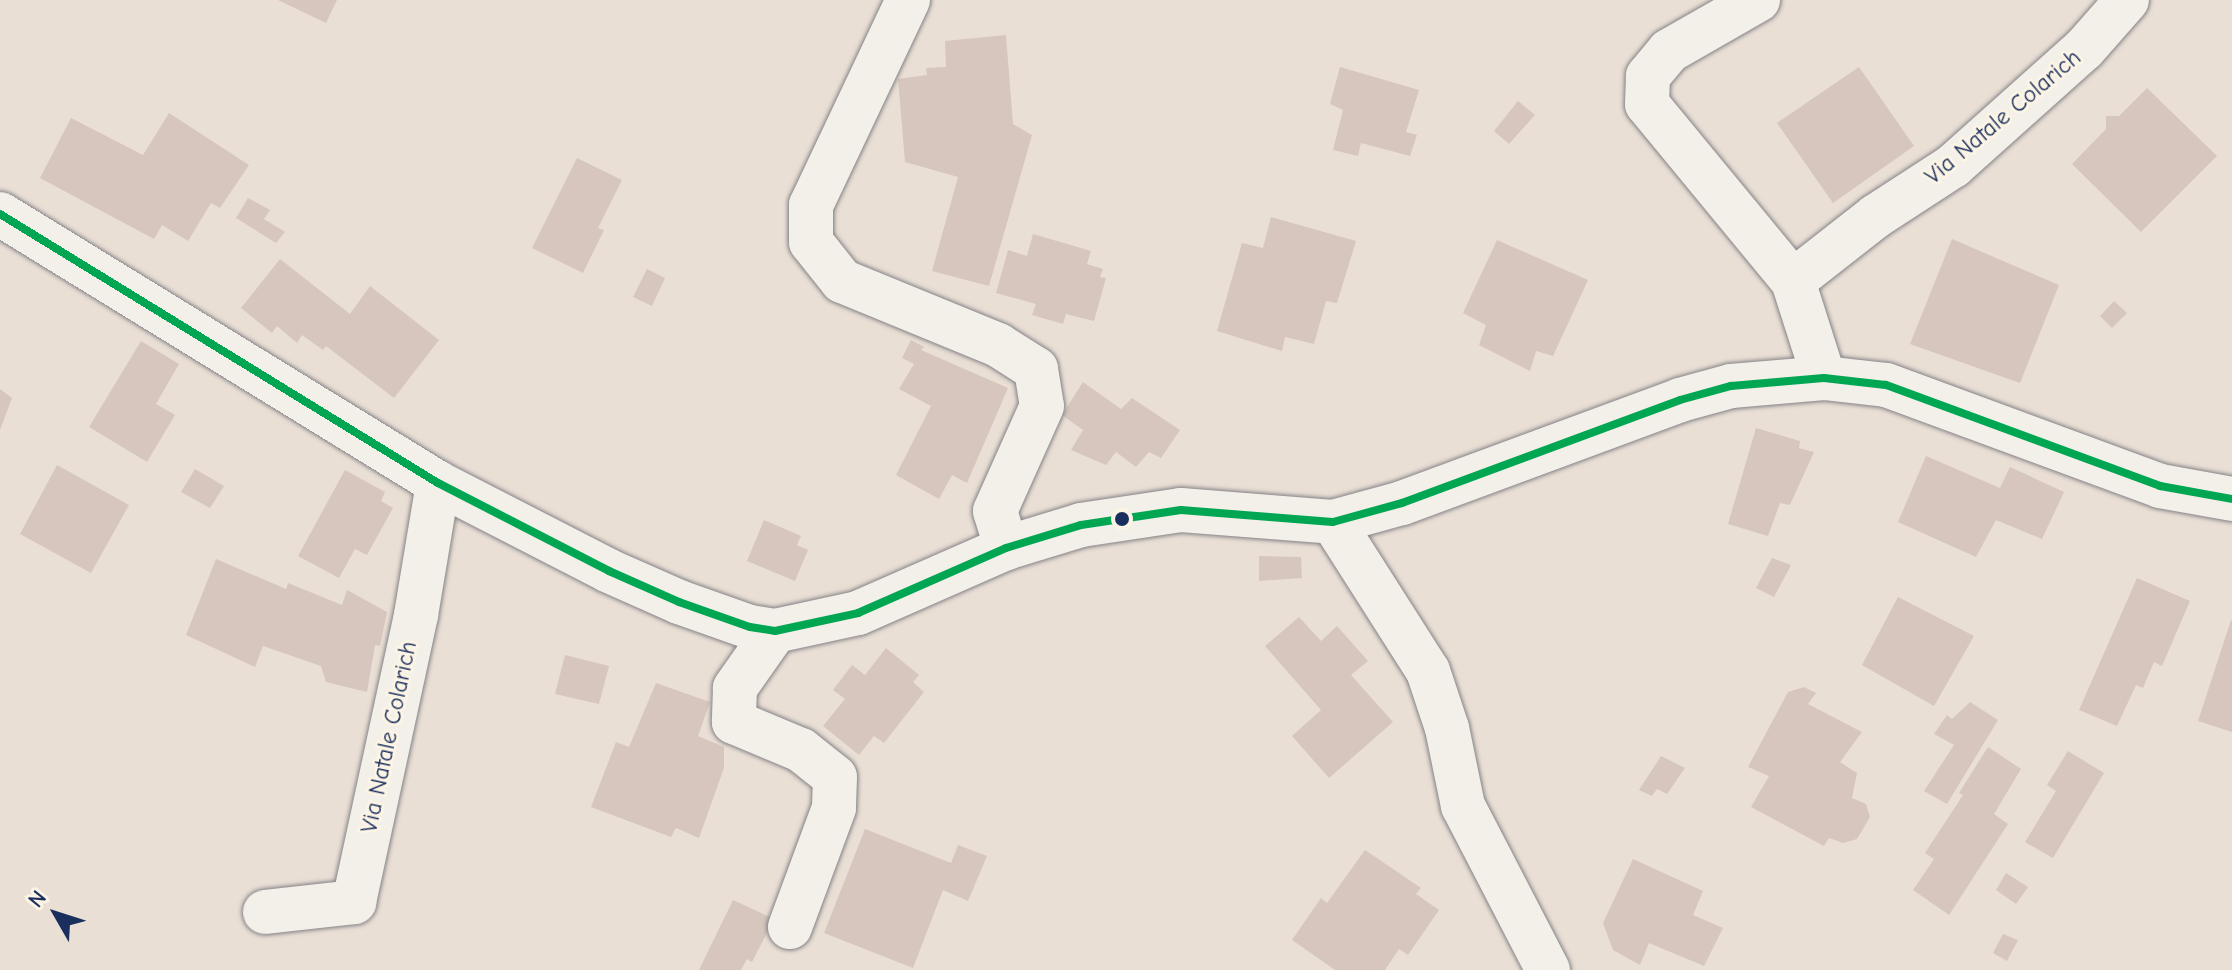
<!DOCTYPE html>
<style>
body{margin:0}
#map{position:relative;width:2232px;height:970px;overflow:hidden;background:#eadfd5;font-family:"Comic Neue",sans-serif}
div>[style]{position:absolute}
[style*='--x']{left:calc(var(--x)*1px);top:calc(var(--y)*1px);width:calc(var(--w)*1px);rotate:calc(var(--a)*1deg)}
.building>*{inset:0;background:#d6c6be}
.roads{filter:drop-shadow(0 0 2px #848387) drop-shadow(0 0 2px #848387)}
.street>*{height:44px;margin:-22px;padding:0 22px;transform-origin:22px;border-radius:22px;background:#f3efe9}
.bus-1>*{height:8px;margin:-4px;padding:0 4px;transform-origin:4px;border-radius:4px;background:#00a651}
.dots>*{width:22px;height:22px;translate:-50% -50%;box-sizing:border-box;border:4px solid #fcf5e5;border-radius:50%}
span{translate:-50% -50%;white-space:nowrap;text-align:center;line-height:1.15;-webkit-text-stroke:6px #fcf5e5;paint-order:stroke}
.street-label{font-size:24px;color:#1b2f5e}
.north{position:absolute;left:16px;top:874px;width:80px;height:80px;-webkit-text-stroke:6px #fcf5e5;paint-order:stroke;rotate:309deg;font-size:22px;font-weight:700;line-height:32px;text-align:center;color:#1b2f5e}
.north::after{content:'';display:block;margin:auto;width:28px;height:36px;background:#1b2f5e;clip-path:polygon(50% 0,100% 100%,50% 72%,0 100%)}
</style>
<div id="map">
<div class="building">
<div style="clip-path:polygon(278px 0,337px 0,326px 23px)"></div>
<div style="clip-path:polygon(1006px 35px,1013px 124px,1032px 135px,989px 286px,932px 271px,958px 177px,905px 162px,898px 79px,927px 75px,926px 68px,946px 67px,945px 41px)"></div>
<div style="clip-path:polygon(1340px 67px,1419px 90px,1406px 132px,1417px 135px,1410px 156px,1361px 143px,1358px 156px,1333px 150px,1343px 110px,1330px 104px)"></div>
<div style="clip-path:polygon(1859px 67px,1914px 146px,1833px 203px,1777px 123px)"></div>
<div style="clip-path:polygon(2147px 88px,2217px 156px,2141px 232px,2072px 164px,2106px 129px,2106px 116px,2119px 116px)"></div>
<div style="clip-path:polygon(1518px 101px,1535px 115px,1509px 144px,1494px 131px)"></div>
<div style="clip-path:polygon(169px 113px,249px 165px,220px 208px,211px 203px,188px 241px,162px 225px,154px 239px,40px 178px,71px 118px,143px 155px)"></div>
<div style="clip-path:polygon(577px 158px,622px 180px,598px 228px,604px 230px,583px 273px,532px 248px)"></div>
<div style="clip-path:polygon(248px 198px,270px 210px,264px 219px,285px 232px,276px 243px,236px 218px)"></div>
<div style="clip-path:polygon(1271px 217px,1356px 241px,1337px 303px,1326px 301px,1314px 344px,1285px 337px,1282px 351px,1217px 331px,1242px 243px,1263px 248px)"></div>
<div style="clip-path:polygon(1033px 234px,1091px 251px,1087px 264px,1103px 269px,1100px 277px,1106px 278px,1094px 321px,1066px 314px,1063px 324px,1032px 315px,1036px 304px,996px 293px,1008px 250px,1027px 256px)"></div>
<div style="clip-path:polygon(1952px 239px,2059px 285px,2020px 383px,1910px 344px)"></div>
<div style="clip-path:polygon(1497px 240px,1588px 280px,1553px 356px,1536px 351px,1530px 371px,1479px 345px,1486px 325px,1463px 313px)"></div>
<div style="clip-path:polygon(280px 259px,350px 314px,370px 286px,439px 340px,394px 398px,326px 346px,323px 350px,302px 335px,297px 343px,277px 326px,272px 333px,241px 308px)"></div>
<div style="clip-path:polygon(647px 269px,665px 278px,652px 306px,633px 297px)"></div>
<div style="clip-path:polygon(2114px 301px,2127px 313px,2112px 328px,2100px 316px)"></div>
<div style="clip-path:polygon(911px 340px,924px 347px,921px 350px,1008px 388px,967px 483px,952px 475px,939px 499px,896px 475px,931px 406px,899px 389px,914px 364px,902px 358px)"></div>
<div style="clip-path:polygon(141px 341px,179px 364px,156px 404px,175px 415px,147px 462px,89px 427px)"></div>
<div style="clip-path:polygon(1083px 382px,1121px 409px,1132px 398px,1180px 430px,1161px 458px,1149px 452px,1136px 467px,1116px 452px,1106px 465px,1071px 450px,1083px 430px,1062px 415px)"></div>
<div style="clip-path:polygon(0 389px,12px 398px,0 430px)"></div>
<div style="clip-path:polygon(1756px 428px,1800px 441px,1799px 448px,1814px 452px,1790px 505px,1780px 503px,1768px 536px,1728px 524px)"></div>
<div style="clip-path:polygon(1926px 456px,2000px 488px,2010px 467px,2064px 492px,2042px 539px,1996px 520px,1976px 557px,1898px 522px)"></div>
<div style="clip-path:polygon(57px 465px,129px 505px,91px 573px,20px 534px)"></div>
<div style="clip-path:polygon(195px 469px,224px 486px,210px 508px,181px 492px)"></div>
<div style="clip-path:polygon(345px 470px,385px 492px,381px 501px,393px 508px,367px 555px,355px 549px,339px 578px,298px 556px)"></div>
<div style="clip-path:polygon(764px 520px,801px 536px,797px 545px,808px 550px,795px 581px,747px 561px)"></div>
<div style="clip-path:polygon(1259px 556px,1301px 557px,1302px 578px,1259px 581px)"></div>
<div style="clip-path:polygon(1772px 558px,1791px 565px,1774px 597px,1756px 588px)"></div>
<div style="clip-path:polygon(216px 559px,286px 589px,288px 583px,342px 605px,347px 590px,387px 612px,380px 646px,375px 645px,367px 692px,326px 682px,321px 666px,263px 646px,255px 667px,186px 635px)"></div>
<div style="clip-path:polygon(2137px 578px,2190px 601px,2162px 666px,2154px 662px,2143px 688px,2136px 685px,2117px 726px,2079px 710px)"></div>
<div style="clip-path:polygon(1898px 597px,1974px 636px,1934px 706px,1862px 665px)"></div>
<div style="clip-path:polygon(1299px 617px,1321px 641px,1337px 626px,1368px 661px,1351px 675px,1393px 722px,1329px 778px,1292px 736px,1321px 710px,1265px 646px)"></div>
<div style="clip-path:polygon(2231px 620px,2232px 620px,2232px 732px,2198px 721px)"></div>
<div style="clip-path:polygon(886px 648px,919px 675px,913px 682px,924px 692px,884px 743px,874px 736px,859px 755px,823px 726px,845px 699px,833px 690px,852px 665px,865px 675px)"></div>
<div style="clip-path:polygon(565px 655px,609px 666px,599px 704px,555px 694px)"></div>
<div style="clip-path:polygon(656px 683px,710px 702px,698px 736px,724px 747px,724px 768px,699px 838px,676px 828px,671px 837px,591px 807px,616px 742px,629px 747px)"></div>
<div style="clip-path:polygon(1804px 687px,1816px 693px,1808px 704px,1862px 732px,1840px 762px,1857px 773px,1852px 798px,1866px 804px,1870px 817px,1857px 839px,1843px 843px,1829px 838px,1824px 846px,1751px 807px,1769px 776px,1748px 767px,1788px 692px)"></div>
<div style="clip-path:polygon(1970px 702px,1998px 720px,1947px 804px,1924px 791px,1954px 745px,1934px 734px,1947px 715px,1952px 719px)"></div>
<div style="clip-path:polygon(1988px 747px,2021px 769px,1994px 814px,2008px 824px,1949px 915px,1913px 890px,1934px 859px,1925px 853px,1963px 795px,1959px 793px)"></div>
<div style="clip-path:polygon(2068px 751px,2104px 773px,2053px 858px,2025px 842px,2056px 791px,2047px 785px)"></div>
<div style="clip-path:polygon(1661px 756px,1685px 768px,1667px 794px,1657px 789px,1652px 796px,1639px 790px)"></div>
<div style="clip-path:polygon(865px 829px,951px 863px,958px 845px,987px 856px,968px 901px,943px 890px,913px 968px,824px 933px)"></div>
<div style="clip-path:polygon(1365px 850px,1421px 888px,1416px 894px,1439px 910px,1408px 955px,1399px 949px,1385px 970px,1335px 970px,1292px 940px,1321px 898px,1327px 903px)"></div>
<div style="clip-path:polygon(1633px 859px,1703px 891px,1693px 915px,1723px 928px,1704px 966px,1649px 943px,1640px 965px,1613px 950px,1603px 923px)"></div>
<div style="clip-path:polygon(2006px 873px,2028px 887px,2016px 904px,1996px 890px)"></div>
<div style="clip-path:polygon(733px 900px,774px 919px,752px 962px,747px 959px,741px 970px,699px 970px)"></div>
<div style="clip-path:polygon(2003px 934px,2018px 940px,2007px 961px,1993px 953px)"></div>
</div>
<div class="roads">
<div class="street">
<div style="--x:908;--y:0;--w:227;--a:115.3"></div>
<div style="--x:811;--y:205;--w:37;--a:90"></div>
<div style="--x:811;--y:242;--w:50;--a:51.5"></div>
<div style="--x:842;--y:281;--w:169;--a:22.3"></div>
<div style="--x:998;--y:345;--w:45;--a:32.3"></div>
<div style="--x:1036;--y:369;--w:37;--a:81"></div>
<div style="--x:1042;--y:406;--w:115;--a:114.1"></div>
<div style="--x:995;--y:511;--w:39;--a:73"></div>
<div style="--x:1758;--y:0;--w:103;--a:150.2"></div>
<div style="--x:1669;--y:51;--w:33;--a:130"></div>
<div style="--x:1648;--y:76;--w:28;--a:92"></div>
<div style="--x:1647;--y:104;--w:229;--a:50.5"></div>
<div style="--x:1793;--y:281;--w:102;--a:72.3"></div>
<div style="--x:0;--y:214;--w:514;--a:31.56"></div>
<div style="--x:438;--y:483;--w:192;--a:27.2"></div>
<div style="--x:609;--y:571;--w:77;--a:23.9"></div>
<div style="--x:679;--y:602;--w:75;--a:19.4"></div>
<div style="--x:750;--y:627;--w:25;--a:9"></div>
<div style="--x:775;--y:631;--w:85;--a:-12.2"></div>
<div style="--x:858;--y:613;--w:162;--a:-23.7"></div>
<div style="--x:1006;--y:548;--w:78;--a:-17"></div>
<div style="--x:1081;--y:525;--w:101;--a:-8.5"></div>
<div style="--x:1181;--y:510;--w:152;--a:4.5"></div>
<div style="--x:1333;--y:522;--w:72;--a:-15.4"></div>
<div style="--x:1402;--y:503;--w:296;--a:-20.3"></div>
<div style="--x:1680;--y:400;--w:53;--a:-15.4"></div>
<div style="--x:1731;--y:386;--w:93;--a:-4.9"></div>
<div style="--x:1824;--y:378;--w:62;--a:6.4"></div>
<div style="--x:1886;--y:385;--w:292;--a:20.2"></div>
<div style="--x:2160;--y:486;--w:73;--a:10.2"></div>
<div style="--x:1793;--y:281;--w:105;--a:-38.1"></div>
<div style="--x:1876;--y:216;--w:92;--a:-33"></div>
<div style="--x:1953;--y:166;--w:176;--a:-41.8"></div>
<div style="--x:2084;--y:49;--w:65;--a:-48.7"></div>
<div style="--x:1333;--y:522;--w:177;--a:57.5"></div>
<div style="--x:1428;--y:671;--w:60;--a:71.6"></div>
<div style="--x:1447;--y:728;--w:80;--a:78.4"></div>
<div style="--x:1463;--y:806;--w:185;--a:62.6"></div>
<div style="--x:775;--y:631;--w:70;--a:125.1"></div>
<div style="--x:735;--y:688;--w:34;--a:92"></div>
<div style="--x:734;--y:722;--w:73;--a:22.7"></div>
<div style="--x:801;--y:750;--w:43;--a:38.5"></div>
<div style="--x:835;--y:777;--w:31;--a:92"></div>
<div style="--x:834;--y:808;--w:127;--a:110.3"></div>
<div style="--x:265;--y:912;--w:90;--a:-6.4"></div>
<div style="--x:354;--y:902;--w:294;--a:-77.8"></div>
<div style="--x:416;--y:615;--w:134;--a:-80.5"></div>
</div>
</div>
<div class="bus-1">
<div style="--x:0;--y:214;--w:514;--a:31.56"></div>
<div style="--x:438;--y:483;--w:192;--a:27.2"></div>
<div style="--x:609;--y:571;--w:77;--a:23.9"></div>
<div style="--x:679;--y:602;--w:75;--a:19.4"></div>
<div style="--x:750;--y:627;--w:25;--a:9"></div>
<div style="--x:775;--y:631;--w:85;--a:-12.2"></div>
<div style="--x:858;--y:613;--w:162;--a:-23.7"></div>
<div style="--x:1006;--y:548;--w:78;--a:-17"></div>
<div style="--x:1081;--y:525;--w:101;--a:-8.5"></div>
<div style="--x:1181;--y:510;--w:152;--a:4.5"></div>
<div style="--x:1333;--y:522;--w:72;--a:-15.4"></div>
<div style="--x:1402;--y:503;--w:296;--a:-20.3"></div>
<div style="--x:1680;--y:400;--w:53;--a:-15.4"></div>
<div style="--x:1731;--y:386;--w:93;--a:-4.9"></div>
<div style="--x:1824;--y:378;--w:62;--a:6.4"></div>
<div style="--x:1886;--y:385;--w:292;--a:20.2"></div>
<div style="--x:2160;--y:486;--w:73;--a:10.2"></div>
</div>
<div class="dots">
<div style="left:1122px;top:519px;background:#1b2f5e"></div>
</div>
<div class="street-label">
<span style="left:2003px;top:117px;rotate:-40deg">Via Natale Colarich</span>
<span style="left:389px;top:737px;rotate:-78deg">Via Natale Colarich</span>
</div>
<div class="north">N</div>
</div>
